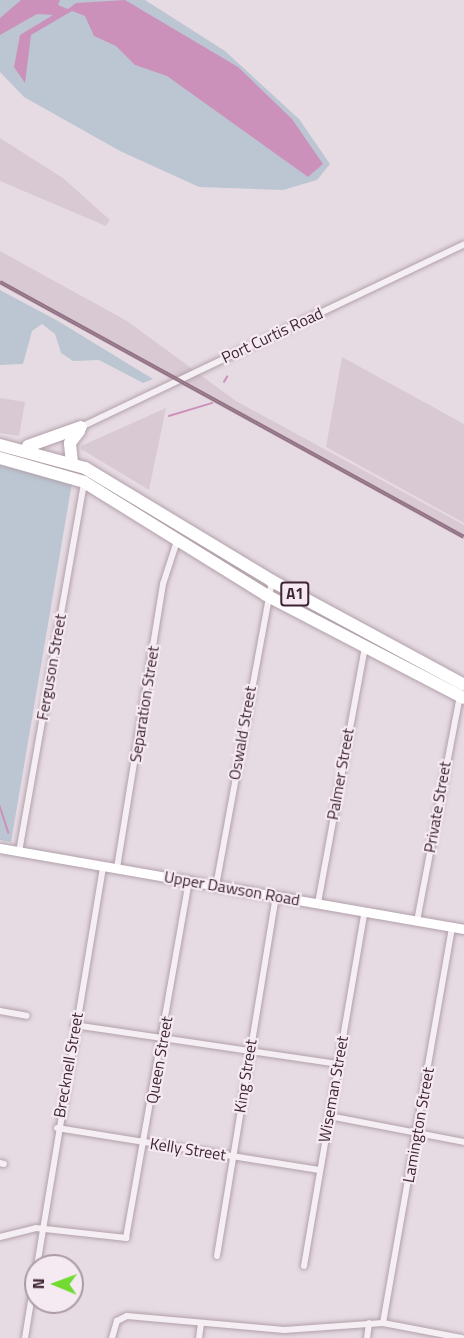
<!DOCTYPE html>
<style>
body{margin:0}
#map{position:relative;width:464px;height:1338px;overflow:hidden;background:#e7dbe3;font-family:"Titillium Web",sans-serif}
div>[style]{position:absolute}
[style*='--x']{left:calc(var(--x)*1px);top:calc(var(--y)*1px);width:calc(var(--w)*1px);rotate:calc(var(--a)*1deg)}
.built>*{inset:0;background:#d9c9d2}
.green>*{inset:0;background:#bbc6d2}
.water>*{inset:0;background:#cc91bb}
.stream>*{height:1.5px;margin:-0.75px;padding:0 0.75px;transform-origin:0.75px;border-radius:0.75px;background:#cc91bb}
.roads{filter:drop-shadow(0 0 2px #b1a0ab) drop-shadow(0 0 2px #b1a0ab)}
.street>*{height:6px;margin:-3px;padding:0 3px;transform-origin:3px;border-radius:3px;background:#f5eef2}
.secondary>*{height:9px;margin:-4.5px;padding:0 4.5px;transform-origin:4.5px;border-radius:4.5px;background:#fff}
.highway>*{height:12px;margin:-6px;padding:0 6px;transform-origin:6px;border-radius:6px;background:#fff}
.rail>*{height:4px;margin-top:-2px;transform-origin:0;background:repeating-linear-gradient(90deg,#f5eaf1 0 4.5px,#927386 0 9px);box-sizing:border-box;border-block:2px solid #927386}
span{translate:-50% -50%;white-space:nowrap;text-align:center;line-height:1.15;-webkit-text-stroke:4.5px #f5eaf1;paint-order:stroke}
.shield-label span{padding:2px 4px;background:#f5eaf1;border:2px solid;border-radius:4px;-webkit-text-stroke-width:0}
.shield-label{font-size:15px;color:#3f2434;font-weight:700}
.street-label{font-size:16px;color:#3f2434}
.north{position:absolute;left:24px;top:1254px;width:60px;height:60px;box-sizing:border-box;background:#f5eaf1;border:2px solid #ac9ba5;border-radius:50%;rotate:271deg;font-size:16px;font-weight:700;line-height:24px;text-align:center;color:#3f2434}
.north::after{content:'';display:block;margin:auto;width:21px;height:27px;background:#71db31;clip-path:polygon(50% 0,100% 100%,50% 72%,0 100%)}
</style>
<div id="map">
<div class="built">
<div style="clip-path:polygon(0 138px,63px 178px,110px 220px,106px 226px,0 181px)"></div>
<div style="clip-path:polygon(0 251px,127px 321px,236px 401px,464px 525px,464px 540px,0 285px)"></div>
<div style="clip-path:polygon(342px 357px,464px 424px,464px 523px,326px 447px)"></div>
<div style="clip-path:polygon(0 398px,25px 402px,19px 436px,0 433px)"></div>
<div style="clip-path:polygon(166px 408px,149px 490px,81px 449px,81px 446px)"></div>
</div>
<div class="green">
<div style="clip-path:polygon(0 0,145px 0,225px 51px,299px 119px,330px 164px,317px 180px,283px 190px,199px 187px,120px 151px,24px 97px,0 72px)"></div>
<div style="clip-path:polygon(0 290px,58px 321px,153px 379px,143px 383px,99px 360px,73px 361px,61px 353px,55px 334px,42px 324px,32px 331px,23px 364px,0 365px)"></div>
<div style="clip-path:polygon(0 465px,72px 483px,11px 842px,0 840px)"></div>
</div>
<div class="water">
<div style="clip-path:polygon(21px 0,60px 0,58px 5px,68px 9px,76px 3px,125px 0,238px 67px,292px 119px,323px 164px,308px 177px,167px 76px,135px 65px,116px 46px,94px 36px,85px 16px,72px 11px,31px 35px,25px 83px,14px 67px,20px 35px,53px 15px,37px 14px,0 35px,0 18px)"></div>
</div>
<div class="stream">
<div style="--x:224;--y:382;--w:6;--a:-59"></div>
<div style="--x:169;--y:416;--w:45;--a:-16.8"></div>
<div style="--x:0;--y:806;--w:28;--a:72"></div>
</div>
<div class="roads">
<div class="street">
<div style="--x:81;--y:427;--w:424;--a:-25.5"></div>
<div style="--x:19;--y:852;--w:376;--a:-80"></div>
<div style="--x:117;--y:868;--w:288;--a:-80.8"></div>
<div style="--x:163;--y:584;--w:45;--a:-72"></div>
<div style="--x:216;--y:886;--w:310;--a:-79.6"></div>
<div style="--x:318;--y:903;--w:260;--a:-79.6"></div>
<div style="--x:417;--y:921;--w:230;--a:-79.2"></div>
<div style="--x:0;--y:1011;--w:27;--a:10"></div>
<div style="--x:74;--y:1025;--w:266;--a:8.4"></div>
<div style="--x:329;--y:1116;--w:137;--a:10.9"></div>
<div style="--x:57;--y:1128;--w:264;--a:9.1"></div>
<div style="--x:0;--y:1163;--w:4;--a:14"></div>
<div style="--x:0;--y:1237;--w:37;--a:-14"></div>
<div style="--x:36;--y:1228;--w:91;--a:6.3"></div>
<div style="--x:126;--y:1238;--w:363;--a:-80"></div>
<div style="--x:217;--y:1256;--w:365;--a:-80.7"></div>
<div style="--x:37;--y:1266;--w:405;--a:-80.6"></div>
<div style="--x:304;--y:1266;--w:360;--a:-80.3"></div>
<div style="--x:383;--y:1323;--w:403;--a:-80.1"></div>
<div style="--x:25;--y:1338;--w:69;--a:-80.8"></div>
<div style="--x:112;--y:1338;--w:18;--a:-74"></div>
<div style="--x:117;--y:1321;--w:11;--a:-27"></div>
<div style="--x:127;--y:1316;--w:158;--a:5.1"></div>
<div style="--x:284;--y:1330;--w:99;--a:-4"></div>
<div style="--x:383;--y:1323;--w:80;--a:10.8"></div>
<div style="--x:199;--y:1338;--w:14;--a:-82"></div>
<div style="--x:367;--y:1338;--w:15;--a:-82"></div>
</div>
<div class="secondary">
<div style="--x:0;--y:848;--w:471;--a:9.9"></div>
</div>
<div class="highway">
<div style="--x:0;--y:445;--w:88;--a:15.1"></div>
<div style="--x:85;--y:468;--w:218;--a:31.1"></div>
<div style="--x:272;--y:581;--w:218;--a:28.4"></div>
<div style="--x:28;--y:446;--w:56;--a:-19.7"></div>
<div style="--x:0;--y:458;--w:87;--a:15.9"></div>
<div style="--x:84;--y:482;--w:214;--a:31.8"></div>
<div style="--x:266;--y:595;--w:223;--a:27.5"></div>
<div style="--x:72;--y:463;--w:20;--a:-96"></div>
<div style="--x:70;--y:443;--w:15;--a:-53"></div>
</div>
</div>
<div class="rail">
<div style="--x:0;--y:282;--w:529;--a:28.79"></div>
</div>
<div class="shield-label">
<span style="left:295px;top:594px">A1</span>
</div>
<div class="street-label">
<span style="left:272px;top:335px;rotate:-25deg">Port Curtis Road</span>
<span style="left:51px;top:667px;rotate:-80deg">Ferguson Street</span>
<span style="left:144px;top:704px;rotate:-81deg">Separation Street</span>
<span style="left:242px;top:733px;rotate:-80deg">Oswald Street</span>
<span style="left:340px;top:774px;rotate:-80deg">Palmer Street</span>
<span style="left:437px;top:807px;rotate:-80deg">Private Street</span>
<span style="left:232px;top:888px;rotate:10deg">Upper Dawson Road</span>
<span style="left:159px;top:1060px;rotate:-80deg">Queen Street</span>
<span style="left:68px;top:1065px;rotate:-80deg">Brecknell Street</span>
<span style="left:245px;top:1076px;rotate:-81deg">King Street</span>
<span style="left:333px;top:1089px;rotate:-80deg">Wiseman Street</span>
<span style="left:418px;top:1125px;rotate:-80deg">Lamington Street</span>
<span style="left:188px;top:1149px;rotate:9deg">Kelly Street</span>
</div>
<div class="north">N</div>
</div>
